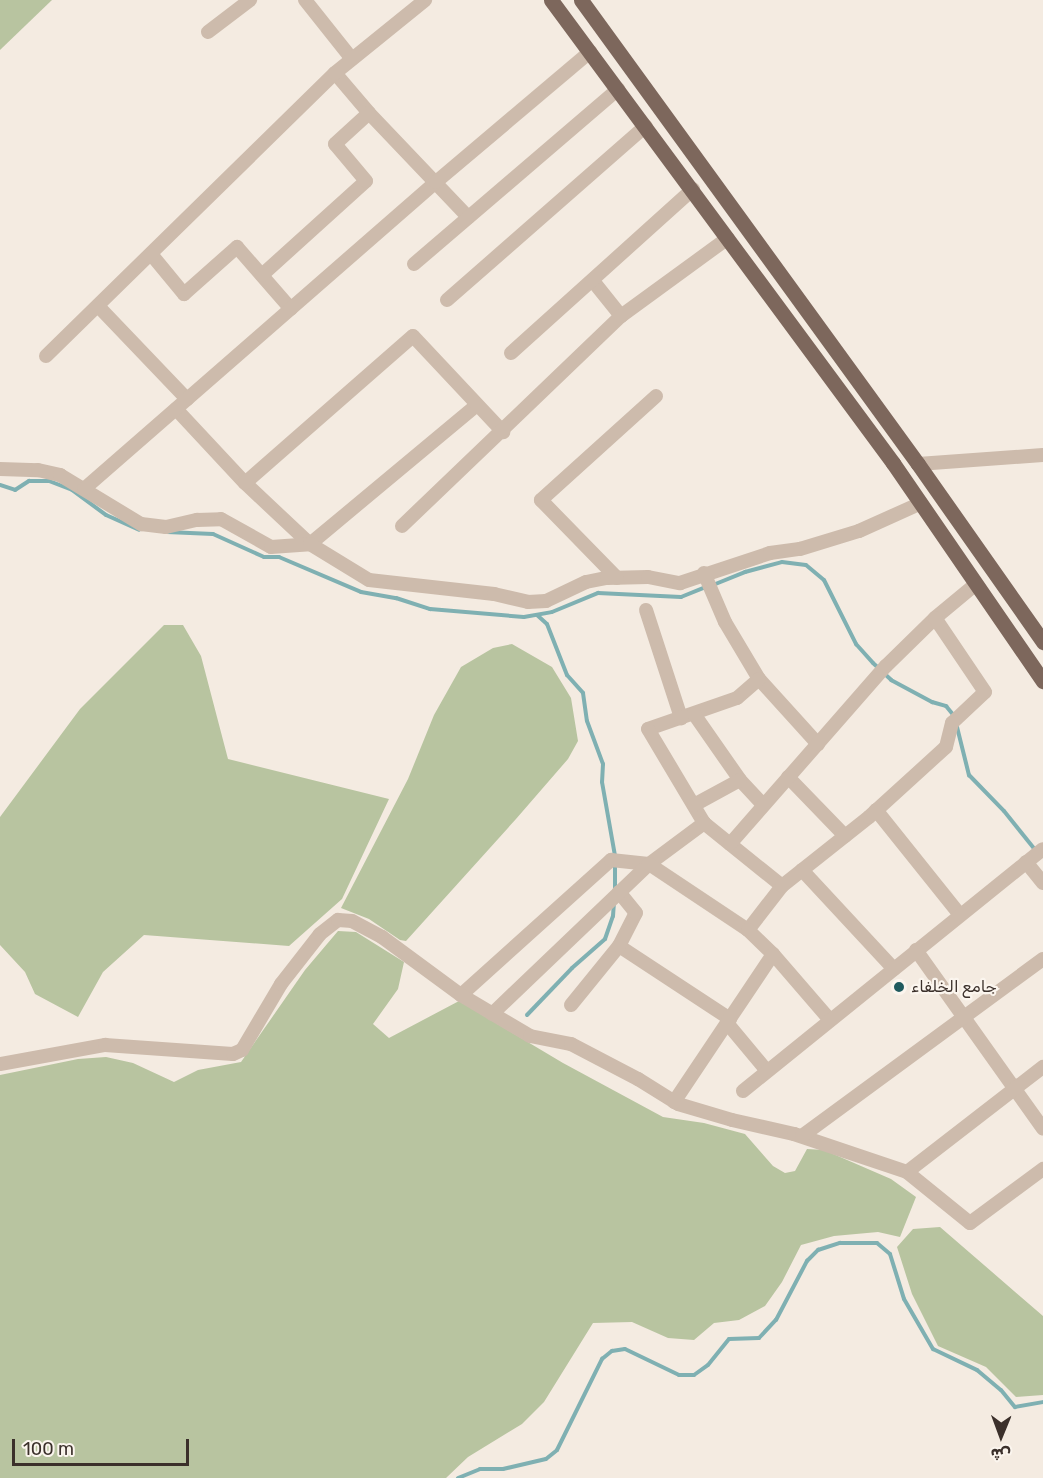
<!DOCTYPE html>
<meta charset="utf-8">
<style>
body{margin:0}
#map{position:relative;width:1043px;height:1478px;overflow:hidden;background:#f4ebe1;font-family:Rubik,"Noto Naskh Arabic",sans-serif}
div>[style]{position:absolute}
[style*='--x']{left:calc(var(--x)*1px);top:calc(var(--y)*1px);width:calc(var(--w)*1px);rotate:calc(var(--a)*1deg)}
.green>*{inset:0;background:#b8c4a0}
.stream>*{height:4px;margin:-2px;padding:0 2px;transform-origin:2px;border-radius:2px;background:#7fb0b2}
.minor>*{height:14px;margin:-7px;padding:0 7px;transform-origin:7px;border-radius:7px;background:#cdbbac}
.major>*{height:15px;margin:-7.5px;padding:0 7.5px;transform-origin:7.5px;border-radius:7.5px;background:#7d675c}
.dots>*{width:16px;height:16px;translate:-50% -50%;box-sizing:border-box;border:3px solid #fbf5ee;border-radius:50%}
span{translate:-50% -50%;white-space:nowrap;text-align:center;line-height:1.15;-webkit-text-stroke:4.5px #fbf5ee;paint-order:stroke}
.poi-label{font-size:16px;color:#3b302b}
.left{translate:0 -50%;text-align:left}
.north{position:absolute;left:971px;top:1406px;width:60px;height:60px;-webkit-text-stroke:4px #fbf5ee;paint-order:stroke;rotate:181deg;font-size:16px;font-weight:700;line-height:24px;text-align:center;color:#3b302b}
.north::after{content:'';display:block;margin:auto;width:21px;height:27px;background:#3b302b;clip-path:polygon(50% 0,100% 100%,50% 72%,0 100%)}
.scale{position:absolute;left:12px;top:1439px;width:177px;height:27px;box-sizing:border-box;border:3px solid #3b302b;border-top:0;padding-left:8px;font-size:18px;line-height:21px;white-space:nowrap;color:#3b302b;-webkit-text-stroke:4px #fbf5ee;paint-order:stroke}
</style>
<div id="map">
<div class="green">
<div style="clip-path:polygon(0 0,52px 0,0 50px)"></div>
<div style="clip-path:polygon(164px 625px,183px 625px,201px 656px,228px 759px,389px 799px,342px 899px,289px 946px,144px 935px,103px 972px,78px 1017px,35px 994px,25px 972px,0 945px,0 817px,80px 709px)"></div>
<div style="clip-path:polygon(512px 644px,552px 667px,571px 698px,578px 741px,568px 759px,516px 819px,406px 941px,400px 940px,369px 919px,341px 908px,408px 779px,434px 715px,461px 667px,493px 648px)"></div>
<div style="clip-path:polygon(338px 931px,356px 932px,404px 962px,398px 989px,373px 1024px,389px 1038px,459px 1001px,563px 1063px,663px 1117px,704px 1123px,745px 1134px,773px 1166px,785px 1173px,795px 1171px,807px 1149px,824px 1150px,891px 1179px,916px 1197px,900px 1237px,878px 1232px,834px 1236px,801px 1245px,782px 1282px,765px 1306px,739px 1320px,714px 1323px,694px 1340px,668px 1338px,632px 1322px,593px 1323px,544px 1402px,522px 1424px,468px 1457px,446px 1478px,0 1478px,0 1075px,78px 1059px,106px 1057px,133px 1063px,174px 1082px,198px 1070px,241px 1062px,305px 970px)"></div>
<div style="clip-path:polygon(940px 1227px,1043px 1316px,1043px 1395px,1016px 1397px,986px 1367px,938px 1346px,912px 1294px,897px 1247px,913px 1229px)"></div>
</div>
<div class="stream">
<div style="--x:0;--y:485;--w:16;--a:18"></div>
<div style="--x:15;--y:490;--w:17;--a:-33"></div>
<div style="--x:29;--y:481;--w:20;--a:0"></div>
<div style="--x:49;--y:481;--w:25;--a:21"></div>
<div style="--x:72;--y:490;--w:42;--a:36.3"></div>
<div style="--x:106;--y:515;--w:36;--a:24"></div>
<div style="--x:167;--y:532;--w:46;--a:2.5"></div>
<div style="--x:213;--y:534;--w:56;--a:24.3"></div>
<div style="--x:264;--y:557;--w:15;--a:0"></div>
<div style="--x:279;--y:557;--w:89;--a:23.1"></div>
<div style="--x:361;--y:592;--w:36;--a:10"></div>
<div style="--x:396;--y:598;--w:36;--a:18"></div>
<div style="--x:430;--y:609;--w:94;--a:4.9"></div>
<div style="--x:524;--y:617;--w:28;--a:-10"></div>
<div style="--x:552;--y:612;--w:50;--a:-22.4"></div>
<div style="--x:598;--y:593;--w:83;--a:2.8"></div>
<div style="--x:681;--y:597;--w:27;--a:-22"></div>
<div style="--x:713;--y:585;--w:35;--a:-22"></div>
<div style="--x:745;--y:572;--w:38;--a:-15"></div>
<div style="--x:782;--y:562;--w:24;--a:7"></div>
<div style="--x:806;--y:565;--w:23;--a:40"></div>
<div style="--x:824;--y:580;--w:72;--a:63.4"></div>
<div style="--x:856;--y:644;--w:25;--a:48"></div>
<div style="--x:873;--y:663;--w:25;--a:43"></div>
<div style="--x:891;--y:680;--w:47;--a:28.2"></div>
<div style="--x:932;--y:702;--w:15;--a:16"></div>
<div style="--x:946;--y:706;--w:13;--a:51"></div>
<div style="--x:537;--y:615;--w:13;--a:42"></div>
<div style="--x:547;--y:624;--w:55;--a:68.6"></div>
<div style="--x:567;--y:675;--w:24;--a:48"></div>
<div style="--x:583;--y:693;--w:28;--a:82"></div>
<div style="--x:587;--y:721;--w:46;--a:69.6"></div>
<div style="--x:603;--y:764;--w:18;--a:93"></div>
<div style="--x:602;--y:782;--w:75;--a:80"></div>
<div style="--x:956;--y:723;--w:54;--a:76"></div>
<div style="--x:969;--y:775;--w:50;--a:45.8"></div>
<div style="--x:1004;--y:811;--w:51;--a:51.3"></div>
<div style="--x:615;--y:864;--w:25;--a:90"></div>
<div style="--x:527;--y:1015;--w:65;--a:-46.2"></div>
<div style="--x:572;--y:968;--w:44;--a:-41.3"></div>
<div style="--x:605;--y:939;--w:24;--a:-71"></div>
<div style="--x:613;--y:916;--w:13;--a:-86"></div>
<div style="--x:458;--y:1478;--w:24;--a:-22"></div>
<div style="--x:480;--y:1469;--w:23;--a:0"></div>
<div style="--x:503;--y:1469;--w:44;--a:-13.1"></div>
<div style="--x:546;--y:1459;--w:14;--a:-39"></div>
<div style="--x:557;--y:1450;--w:102;--a:-63.7"></div>
<div style="--x:602;--y:1359;--w:13;--a:-39"></div>
<div style="--x:612;--y:1351;--w:13;--a:-9"></div>
<div style="--x:625;--y:1349;--w:60;--a:25.7"></div>
<div style="--x:679;--y:1375;--w:15;--a:0"></div>
<div style="--x:694;--y:1375;--w:17;--a:-36"></div>
<div style="--x:708;--y:1365;--w:33;--a:-51"></div>
<div style="--x:729;--y:1339;--w:30;--a:-2"></div>
<div style="--x:759;--y:1338;--w:25;--a:-47"></div>
<div style="--x:776;--y:1320;--w:67;--a:-62.3"></div>
<div style="--x:807;--y:1261;--w:16;--a:-45"></div>
<div style="--x:818;--y:1250;--w:23;--a:-18"></div>
<div style="--x:840;--y:1243;--w:37;--a:0"></div>
<div style="--x:877;--y:1243;--w:17;--a:40"></div>
<div style="--x:890;--y:1254;--w:47;--a:72.7"></div>
<div style="--x:904;--y:1299;--w:58;--a:59.9"></div>
<div style="--x:933;--y:1349;--w:49;--a:25.5"></div>
<div style="--x:977;--y:1370;--w:31;--a:40"></div>
<div style="--x:1001;--y:1390;--w:22;--a:51"></div>
<div style="--x:1015;--y:1407;--w:28;--a:-10"></div>
</div>
<div class="minor">
<div style="--x:305;--y:0;--w:75;--a:51.5"></div>
<div style="--x:208;--y:32;--w:53;--a:-37.3"></div>
<div style="--x:335;--y:73;--w:52;--a:49.6"></div>
<div style="--x:369;--y:113;--w:144;--a:46.4"></div>
<div style="--x:151;--y:254;--w:52;--a:50.5"></div>
<div style="--x:184;--y:294;--w:71;--a:-41.6"></div>
<div style="--x:237;--y:247;--w:82;--a:48.9"></div>
<div style="--x:414;--y:264;--w:269;--a:-40.6"></div>
<div style="--x:262;--y:275;--w:140;--a:-42.1"></div>
<div style="--x:366;--y:181;--w:48;--a:-130"></div>
<div style="--x:335;--y:144;--w:46;--a:-42.4"></div>
<div style="--x:593;--y:281;--w:45;--a:51.3"></div>
<div style="--x:447;--y:300;--w:264;--a:-41.2"></div>
<div style="--x:98;--y:306;--w:129;--a:46.3"></div>
<div style="--x:511;--y:353;--w:245;--a:-42"></div>
<div style="--x:46;--y:356;--w:404;--a:-44.4"></div>
<div style="--x:335;--y:73;--w:116;--a:-39"></div>
<div style="--x:176;--y:409;--w:101;--a:47"></div>
<div style="--x:245;--y:483;--w:89;--a:43.2"></div>
<div style="--x:310;--y:544;--w:217;--a:-39.8"></div>
<div style="--x:918;--y:464;--w:125;--a:-4.1"></div>
<div style="--x:0;--y:469;--w:38;--a:2"></div>
<div style="--x:38;--y:470;--w:23;--a:13"></div>
<div style="--x:60;--y:475;--w:95;--a:31.2"></div>
<div style="--x:141;--y:524;--w:25;--a:7"></div>
<div style="--x:166;--y:527;--w:32;--a:-13"></div>
<div style="--x:197;--y:520;--w:24;--a:-2"></div>
<div style="--x:221;--y:519;--w:57;--a:29.2"></div>
<div style="--x:271;--y:547;--w:39;--a:-4"></div>
<div style="--x:310;--y:544;--w:69;--a:31.4"></div>
<div style="--x:369;--y:580;--w:126;--a:6.4"></div>
<div style="--x:494;--y:594;--w:35;--a:13"></div>
<div style="--x:528;--y:602;--w:18;--a:-3"></div>
<div style="--x:546;--y:601;--w:44;--a:-25.4"></div>
<div style="--x:586;--y:582;--w:21;--a:-11"></div>
<div style="--x:607;--y:578;--w:41;--a:-1.4"></div>
<div style="--x:648;--y:577;--w:33;--a:11"></div>
<div style="--x:680;--y:583;--w:95;--a:-18.4"></div>
<div style="--x:770;--y:553;--w:30;--a:-8"></div>
<div style="--x:800;--y:549;--w:62;--a:-17"></div>
<div style="--x:859;--y:531;--w:68;--a:-24.3"></div>
<div style="--x:245;--y:483;--w:223;--a:-41.2"></div>
<div style="--x:413;--y:336;--w:132;--a:46.8"></div>
<div style="--x:84;--y:489;--w:467;--a:-41.1"></div>
<div style="--x:436;--y:182;--w:202;--a:-40.2"></div>
<div style="--x:402;--y:526;--w:303;--a:-43.8"></div>
<div style="--x:621;--y:316;--w:132;--a:-36.1"></div>
<div style="--x:704;--y:573;--w:53;--a:66.8"></div>
<div style="--x:725;--y:622;--w:66;--a:59.2"></div>
<div style="--x:759;--y:679;--w:88;--a:47.8"></div>
<div style="--x:617;--y:578;--w:109;--a:-134.3"></div>
<div style="--x:541;--y:500;--w:155;--a:-42.1"></div>
<div style="--x:646;--y:610;--w:114;--a:72"></div>
<div style="--x:759;--y:679;--w:29;--a:139"></div>
<div style="--x:737;--y:698;--w:94;--a:160.8"></div>
<div style="--x:648;--y:729;--w:109;--a:59.2"></div>
<div style="--x:704;--y:823;--w:100;--a:38.9"></div>
<div style="--x:694;--y:714;--w:80;--a:55.1"></div>
<div style="--x:740;--y:780;--w:34;--a:47"></div>
<div style="--x:788;--y:777;--w:82;--a:46"></div>
<div style="--x:694;--y:805;--w:52;--a:-28.5"></div>
<div style="--x:876;--y:810;--w:134;--a:51.3"></div>
<div style="--x:730;--y:844;--w:237;--a:-48.8"></div>
<div style="--x:886;--y:666;--w:69;--a:-44.4"></div>
<div style="--x:935;--y:618;--w:53;--a:-39.7"></div>
<div style="--x:1026;--y:862;--w:27;--a:51"></div>
<div style="--x:802;--y:870;--w:135;--a:47.1"></div>
<div style="--x:748;--y:930;--w:56;--a:-52.3"></div>
<div style="--x:782;--y:886;--w:111;--a:-38.4"></div>
<div style="--x:869;--y:817;--w:104;--a:-42.3"></div>
<div style="--x:946;--y:747;--w:25;--a:-76"></div>
<div style="--x:952;--y:723;--w:45;--a:-43.2"></div>
<div style="--x:985;--y:692;--w:89;--a:-124"></div>
<div style="--x:619;--y:946;--w:133;--a:33.3"></div>
<div style="--x:916;--y:950;--w:219;--a:54.6"></div>
<div style="--x:461;--y:995;--w:202;--a:-42"></div>
<div style="--x:611;--y:860;--w:38;--a:6"></div>
<div style="--x:649;--y:864;--w:69;--a:-36.7"></div>
<div style="--x:571;--y:1005;--w:76;--a:-50.9"></div>
<div style="--x:619;--y:946;--w:37;--a:-63"></div>
<div style="--x:636;--y:913;--w:27;--a:-129"></div>
<div style="--x:492;--y:1014;--w:217;--a:-43.7"></div>
<div style="--x:649;--y:864;--w:119;--a:33.7"></div>
<div style="--x:748;--y:930;--w:35;--a:44"></div>
<div style="--x:773;--y:954;--w:87;--a:49.2"></div>
<div style="--x:727;--y:1023;--w:62;--a:50.2"></div>
<div style="--x:0;--y:1064;--w:107;--a:-10.3"></div>
<div style="--x:105;--y:1045;--w:128;--a:4"></div>
<div style="--x:233;--y:1054;--w:10;--a:-24"></div>
<div style="--x:242;--y:1050;--w:77;--a:-59.4"></div>
<div style="--x:281;--y:984;--w:63;--a:-52"></div>
<div style="--x:320;--y:934;--w:23;--a:-38"></div>
<div style="--x:338;--y:920;--w:14;--a:4"></div>
<div style="--x:352;--y:921;--w:34;--a:28"></div>
<div style="--x:382;--y:937;--w:98;--a:36.3"></div>
<div style="--x:461;--y:995;--w:80;--a:30.7"></div>
<div style="--x:530;--y:1036;--w:42;--a:11"></div>
<div style="--x:571;--y:1044;--w:76;--a:27.6"></div>
<div style="--x:638;--y:1079;--w:47;--a:32"></div>
<div style="--x:678;--y:1104;--w:56;--a:16.5"></div>
<div style="--x:732;--y:1120;--w:64;--a:12.7"></div>
<div style="--x:794;--y:1134;--w:119;--a:18.6"></div>
<div style="--x:907;--y:1172;--w:172;--a:-37.7"></div>
<div style="--x:743;--y:1091;--w:385;--a:-38.9"></div>
<div style="--x:674;--y:1102;--w:178;--a:-56.2"></div>
<div style="--x:802;--y:1136;--w:299;--a:-36.3"></div>
<div style="--x:907;--y:1172;--w:81;--a:39"></div>
<div style="--x:970;--y:1223;--w:91;--a:-36.5"></div>
</div>
<div class="major">
<div style="--x:551;--y:0;--w:576;--a:53.55"></div>
<div style="--x:893;--y:463;--w:265;--a:55.5"></div>
<div style="--x:581;--y:0;--w:573;--a:54.01"></div>
<div style="--x:918;--y:464;--w:218;--a:54.9"></div>
</div>
<div class="dots">
<div style="left:899px;top:987px;background:#1f5a5e"></div>
</div>
<div class="poi-label">
<span class="left" style="left:911px;top:987px">جامع الخلفاء</span>
</div>
<div class="north">ش</div>
<div class="scale">100 m</div>
</div>
